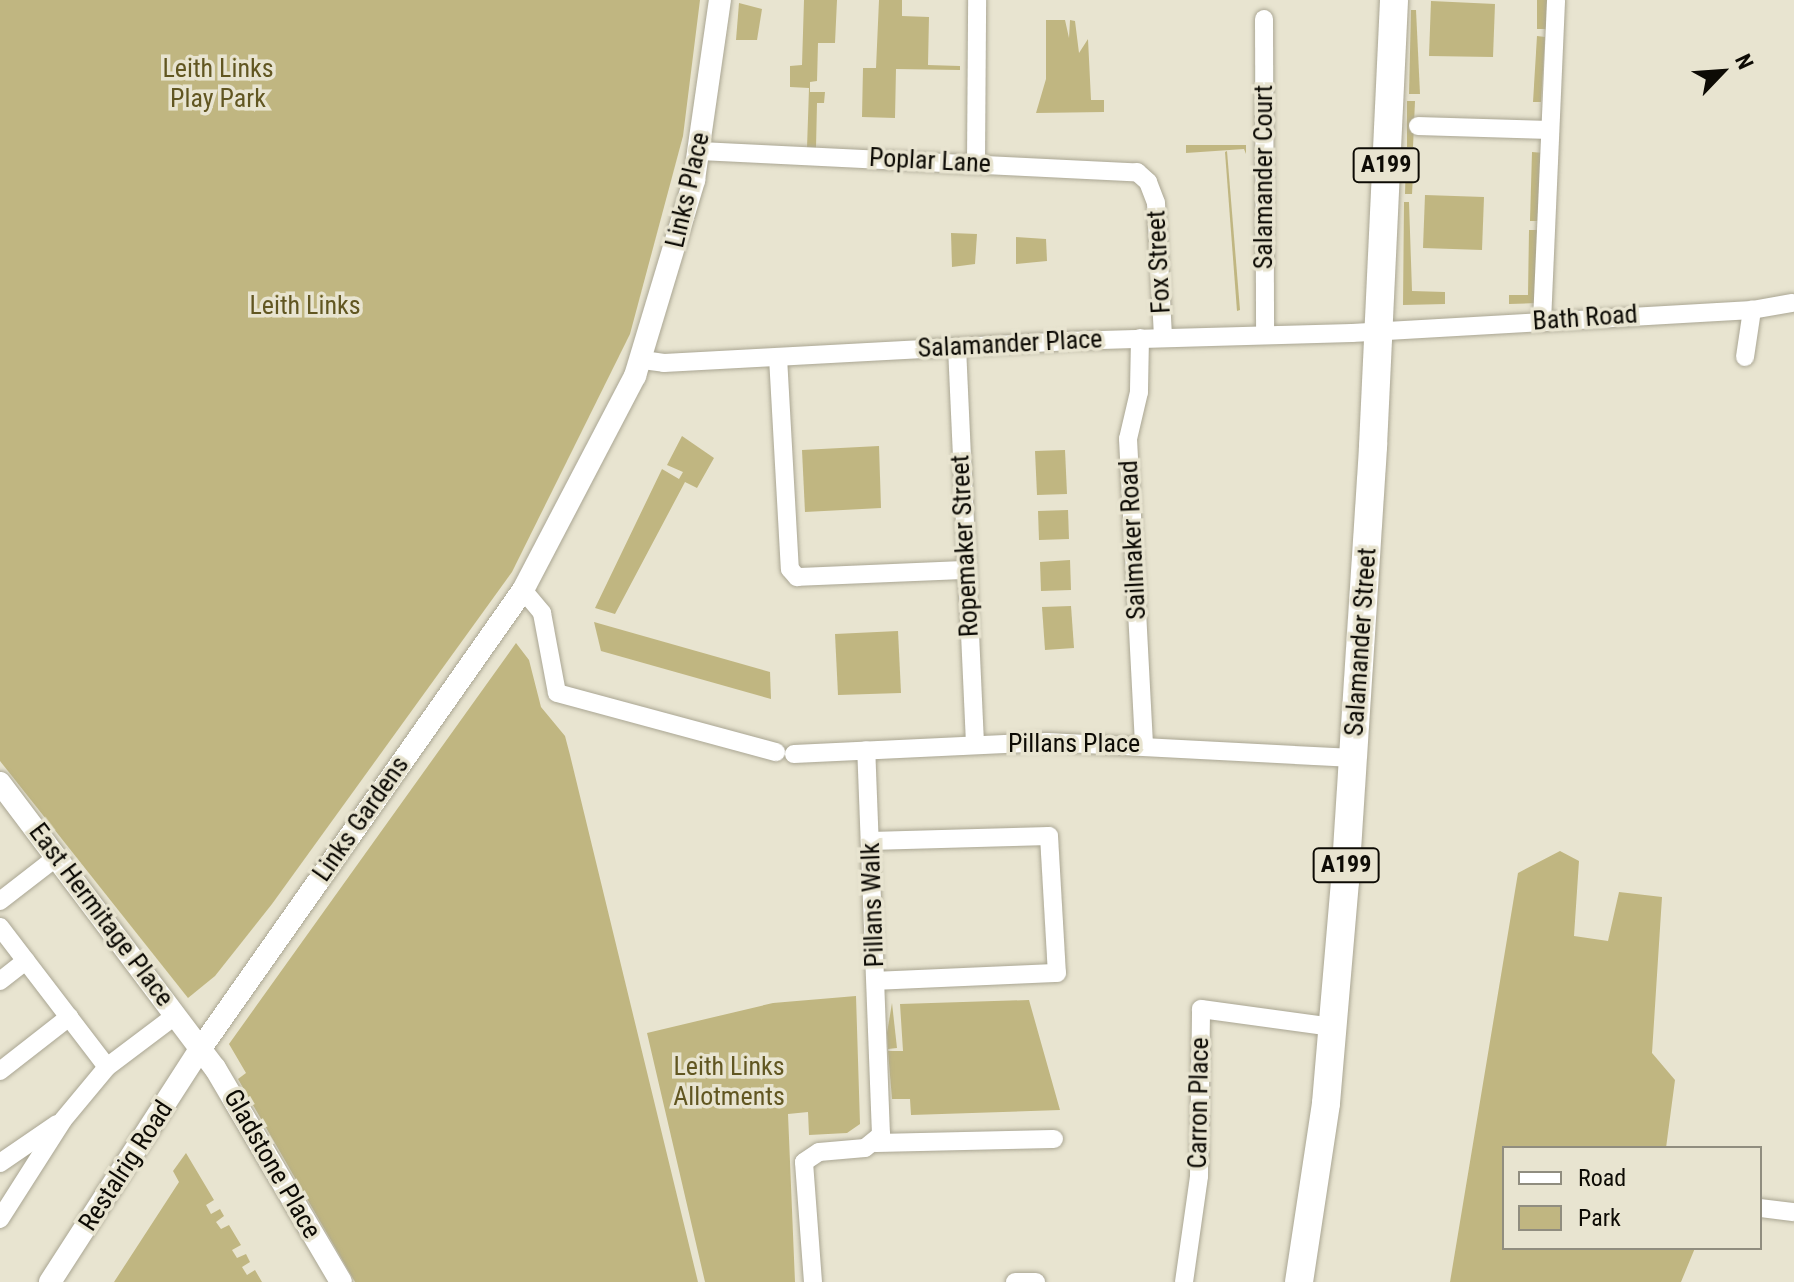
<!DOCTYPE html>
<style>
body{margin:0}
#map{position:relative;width:1794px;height:1282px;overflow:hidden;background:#e8e4d0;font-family:"Roboto Condensed",sans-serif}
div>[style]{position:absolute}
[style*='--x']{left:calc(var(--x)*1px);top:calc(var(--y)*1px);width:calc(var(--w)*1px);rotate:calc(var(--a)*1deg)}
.green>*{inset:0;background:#c0b681}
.roads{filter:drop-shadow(0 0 2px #aaa693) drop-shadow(0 0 2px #aaa693)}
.minor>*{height:18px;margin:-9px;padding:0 9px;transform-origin:9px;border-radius:9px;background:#fff}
.tertiary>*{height:22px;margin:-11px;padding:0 11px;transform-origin:11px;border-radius:11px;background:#fff}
.primary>*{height:28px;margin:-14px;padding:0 14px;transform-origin:14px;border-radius:14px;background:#fff}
span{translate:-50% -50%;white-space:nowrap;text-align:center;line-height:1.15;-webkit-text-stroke:7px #e8e4d0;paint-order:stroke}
.shield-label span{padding:2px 6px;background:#e8e4d0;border:2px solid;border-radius:6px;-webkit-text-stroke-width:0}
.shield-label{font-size:24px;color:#0d0b05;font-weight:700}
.park-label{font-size:26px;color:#615621}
.street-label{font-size:26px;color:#0d0b05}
.legend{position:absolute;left:1502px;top:1146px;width:260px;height:104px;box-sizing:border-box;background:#e8e4d0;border:2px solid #908d7f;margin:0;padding:10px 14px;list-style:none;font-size:24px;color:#0d0b05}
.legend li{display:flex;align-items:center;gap:16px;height:40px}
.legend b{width:40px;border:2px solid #908d7f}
.north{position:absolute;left:1682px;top:32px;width:80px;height:80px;-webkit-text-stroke:6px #e8e4d0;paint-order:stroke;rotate:65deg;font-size:22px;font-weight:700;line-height:32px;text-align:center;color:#0d0b05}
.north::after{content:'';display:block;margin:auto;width:28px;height:36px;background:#0d0b05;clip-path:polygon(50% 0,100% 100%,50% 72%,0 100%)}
</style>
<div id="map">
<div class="green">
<div style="clip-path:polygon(0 0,700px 0,683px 136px,630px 334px,512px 572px,272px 904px,215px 976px,188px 998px,0 761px)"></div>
<div style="clip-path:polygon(804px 0,837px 0,835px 43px,818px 43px,817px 81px,810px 82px,810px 92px,825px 92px,824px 103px,817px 103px,816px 148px,807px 148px,809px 88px,790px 87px,790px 66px,802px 65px)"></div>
<div style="clip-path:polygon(879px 0,902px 0,902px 16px,929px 17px,928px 65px,960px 66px,960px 70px,896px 69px,895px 118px,862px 117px,863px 68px,876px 68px)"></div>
<div style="clip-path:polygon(1537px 0,1547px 0,1546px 29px,1537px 29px)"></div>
<div style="clip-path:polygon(1431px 1px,1495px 4px,1493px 57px,1429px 56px)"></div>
<div style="clip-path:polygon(739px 3px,762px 9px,757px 40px,736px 40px)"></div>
<div style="clip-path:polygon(1411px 10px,1416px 10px,1420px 94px,1409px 94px)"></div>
<div style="clip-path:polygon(1046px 20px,1065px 20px,1069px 38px,1070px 20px,1075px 21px,1079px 53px,1088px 39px,1091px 100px,1104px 100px,1104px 112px,1036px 113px,1046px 79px)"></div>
<div style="clip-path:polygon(1537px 36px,1545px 37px,1541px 102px,1533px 102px)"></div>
<div style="clip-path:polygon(1407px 101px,1415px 101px,1413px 147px,1407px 147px)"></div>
<div style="clip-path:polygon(1186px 145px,1246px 145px,1246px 154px,1244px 149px,1186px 153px)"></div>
<div style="clip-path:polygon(1227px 151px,1240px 310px,1237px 311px,1225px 152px)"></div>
<div style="clip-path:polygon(1532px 152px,1544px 153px,1541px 221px,1530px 221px)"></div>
<div style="clip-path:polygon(1406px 156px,1414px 156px,1412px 194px,1405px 194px)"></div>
<div style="clip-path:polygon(1425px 195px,1484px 197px,1482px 250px,1423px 248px)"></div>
<div style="clip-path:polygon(1404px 202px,1409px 202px,1412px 291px,1445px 292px,1445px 304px,1403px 305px)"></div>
<div style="clip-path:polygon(1529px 230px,1541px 230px,1537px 303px,1509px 304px,1509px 295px,1528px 295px)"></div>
<div style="clip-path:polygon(951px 233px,977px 234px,975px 264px,952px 267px)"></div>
<div style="clip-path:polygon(1016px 237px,1046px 239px,1047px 261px,1016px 264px)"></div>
<div style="clip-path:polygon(682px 436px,714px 458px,697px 488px,685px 482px,615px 614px,595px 608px,662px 469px,679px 479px,683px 472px,667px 465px)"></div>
<div style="clip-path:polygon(879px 446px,881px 508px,805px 512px,802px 450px)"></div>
<div style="clip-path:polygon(1065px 450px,1067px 494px,1037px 495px,1035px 451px)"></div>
<div style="clip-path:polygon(1068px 510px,1069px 539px,1039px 540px,1038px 511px)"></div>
<div style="clip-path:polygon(1070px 560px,1071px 590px,1041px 591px,1040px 562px)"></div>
<div style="clip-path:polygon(1071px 606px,1074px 648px,1045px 650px,1042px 607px)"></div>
<div style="clip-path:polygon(594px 622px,770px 672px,771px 699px,601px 651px)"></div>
<div style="clip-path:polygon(898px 631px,901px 693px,838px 695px,835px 634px)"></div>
<div style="clip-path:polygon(516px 643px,529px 660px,541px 707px,565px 736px,570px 755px,698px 1282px,355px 1282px,238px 1079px,246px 1073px,229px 1044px)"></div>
<div style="clip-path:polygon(1560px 851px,1579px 861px,1574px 936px,1608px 941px,1619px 892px,1662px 897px,1652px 1053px,1675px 1080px,1666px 1148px,1504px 1148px,1504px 1248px,1695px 1248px,1681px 1282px,1450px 1282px,1518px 873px)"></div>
<div style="clip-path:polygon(856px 996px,860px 1124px,847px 1133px,809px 1135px,808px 1112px,788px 1114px,795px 1282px,705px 1282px,647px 1033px,773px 1003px)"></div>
<div style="clip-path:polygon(1029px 1000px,1060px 1110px,911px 1115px,910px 1099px,892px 1099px,888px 1051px,903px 1051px,900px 1004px)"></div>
<div style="clip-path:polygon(892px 1003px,897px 1048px,888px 1049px,887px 1033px)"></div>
<div style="clip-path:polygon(186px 1153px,214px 1200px,206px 1205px,211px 1214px,220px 1209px,224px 1216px,216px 1222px,221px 1229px,229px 1225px,241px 1245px,232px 1250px,237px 1258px,246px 1254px,250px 1262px,242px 1267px,247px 1275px,255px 1270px,262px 1282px,114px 1282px,179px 1182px,173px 1171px)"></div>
</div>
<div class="roads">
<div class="minor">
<div style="--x:1264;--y:19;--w:316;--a:89.8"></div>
<div style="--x:1418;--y:126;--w:131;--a:1.7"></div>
<div style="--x:700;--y:151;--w:438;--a:2.8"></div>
<div style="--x:1137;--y:172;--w:15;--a:42"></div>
<div style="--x:1148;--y:182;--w:22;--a:69"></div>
<div style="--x:1156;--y:203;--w:134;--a:87"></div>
<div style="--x:976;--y:163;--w:163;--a:-89.6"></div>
<div style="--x:1542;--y:322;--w:322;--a:-87.5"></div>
<div style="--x:1140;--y:338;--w:54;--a:91.1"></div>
<div style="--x:1139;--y:392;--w:48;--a:103.2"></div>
<div style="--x:1128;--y:439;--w:305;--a:87"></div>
<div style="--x:957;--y:347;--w:398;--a:87.4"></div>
<div style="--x:778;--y:357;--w:212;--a:86.8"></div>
<div style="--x:790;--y:569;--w:11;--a:49"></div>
<div style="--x:797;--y:577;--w:169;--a:-2.4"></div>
<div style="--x:1745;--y:357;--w:48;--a:-81.5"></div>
<div style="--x:643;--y:360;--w:21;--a:8"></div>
<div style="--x:664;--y:363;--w:403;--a:-3.1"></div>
<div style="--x:1066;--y:341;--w:286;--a:-1.6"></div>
<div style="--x:1352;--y:333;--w:401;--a:-3.3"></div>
<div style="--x:1752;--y:310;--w:41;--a:-9.9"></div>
<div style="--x:523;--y:590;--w:30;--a:50"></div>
<div style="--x:542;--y:613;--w:81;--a:79.4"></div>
<div style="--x:557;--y:693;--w:227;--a:15.1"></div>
<div style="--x:794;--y:754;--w:253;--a:-2.7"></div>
<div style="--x:1047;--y:742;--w:307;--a:3"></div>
<div style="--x:870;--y:841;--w:179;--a:-1.6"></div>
<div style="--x:1049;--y:836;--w:137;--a:86.7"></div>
<div style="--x:1057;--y:973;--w:181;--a:177.5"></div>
<div style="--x:0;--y:901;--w:72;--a:-37.7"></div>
<div style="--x:0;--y:927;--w:176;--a:52.6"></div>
<div style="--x:0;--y:981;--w:33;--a:-38"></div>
<div style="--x:0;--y:1071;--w:88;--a:-38"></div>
<div style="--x:875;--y:1143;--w:179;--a:-1.3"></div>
<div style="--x:0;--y:1163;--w:69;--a:-34.4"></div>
<div style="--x:1760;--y:1208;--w:34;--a:7"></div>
<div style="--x:0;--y:1219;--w:117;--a:-57.5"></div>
<div style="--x:63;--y:1120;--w:69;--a:-50.3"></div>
<div style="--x:107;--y:1067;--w:86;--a:-37"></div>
<div style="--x:813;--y:1282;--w:120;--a:-94.3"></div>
<div style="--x:804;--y:1162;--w:18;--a:-34"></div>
<div style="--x:819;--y:1152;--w:46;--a:-5"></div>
<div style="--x:865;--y:1148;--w:21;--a:-39"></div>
<div style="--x:881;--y:1135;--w:385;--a:-92.2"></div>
<div style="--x:1015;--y:1282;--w:21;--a:0"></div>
<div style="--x:1184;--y:1282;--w:107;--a:-81.9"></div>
<div style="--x:1199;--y:1176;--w:167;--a:-89.3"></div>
<div style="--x:1201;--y:1009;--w:133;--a:7.8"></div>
</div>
<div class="tertiary">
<div style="--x:0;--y:783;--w:357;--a:53"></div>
<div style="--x:215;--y:1068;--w:248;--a:59.5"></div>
<div style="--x:50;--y:1282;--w:278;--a:-57.2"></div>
<div style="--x:201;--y:1048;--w:560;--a:-54.89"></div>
<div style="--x:523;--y:590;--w:242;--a:-62.4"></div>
<div style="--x:635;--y:376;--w:205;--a:-73.2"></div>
<div style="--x:694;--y:180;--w:182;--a:-81.8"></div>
</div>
<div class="primary">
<div style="--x:1299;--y:1282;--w:181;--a:-81.4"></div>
<div style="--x:1326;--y:1103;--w:223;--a:-85.1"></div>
<div style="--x:1345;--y:881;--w:436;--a:-86.3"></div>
<div style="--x:1373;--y:446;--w:446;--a:-87.3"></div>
</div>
</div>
<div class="shield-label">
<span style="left:1386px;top:165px">A199</span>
<span style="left:1346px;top:865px">A199</span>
</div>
<div class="park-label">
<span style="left:218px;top:84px">Leith Links<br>Play Park</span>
<span style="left:305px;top:306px">Leith Links</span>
<span style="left:729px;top:1082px">Leith Links<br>Allotments</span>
</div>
<div class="street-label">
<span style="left:930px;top:161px;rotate:3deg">Poplar Lane</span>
<span style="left:1264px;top:177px;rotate:-90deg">Salamander Court</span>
<span style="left:688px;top:190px;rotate:-77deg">Links Place</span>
<span style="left:1159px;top:262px;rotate:-93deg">Fox Street</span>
<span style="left:1585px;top:318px;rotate:-4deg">Bath Road</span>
<span style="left:1010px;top:344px;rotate:-3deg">Salamander Place</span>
<span style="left:1133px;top:540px;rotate:-93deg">Sailmaker Road</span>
<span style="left:965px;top:546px;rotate:-93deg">Ropemaker Street</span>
<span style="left:1361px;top:642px;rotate:-86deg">Salamander Street</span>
<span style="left:1074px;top:744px">Pillans Place</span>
<span style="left:361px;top:819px;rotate:-55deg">Links Gardens</span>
<span style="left:873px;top:905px;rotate:-92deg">Pillans Walk</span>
<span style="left:101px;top:915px;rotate:53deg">East Hermitage Place</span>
<span style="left:1199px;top:1103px;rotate:-89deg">Carron Place</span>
<span style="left:272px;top:1164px;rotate:60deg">Gladstone Place</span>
<span style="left:126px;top:1166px;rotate:-57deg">Restalrig Road</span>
</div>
<ul class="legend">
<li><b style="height:10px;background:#fff"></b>Road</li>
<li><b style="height:22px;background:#c0b681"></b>Park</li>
</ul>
<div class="north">N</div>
</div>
